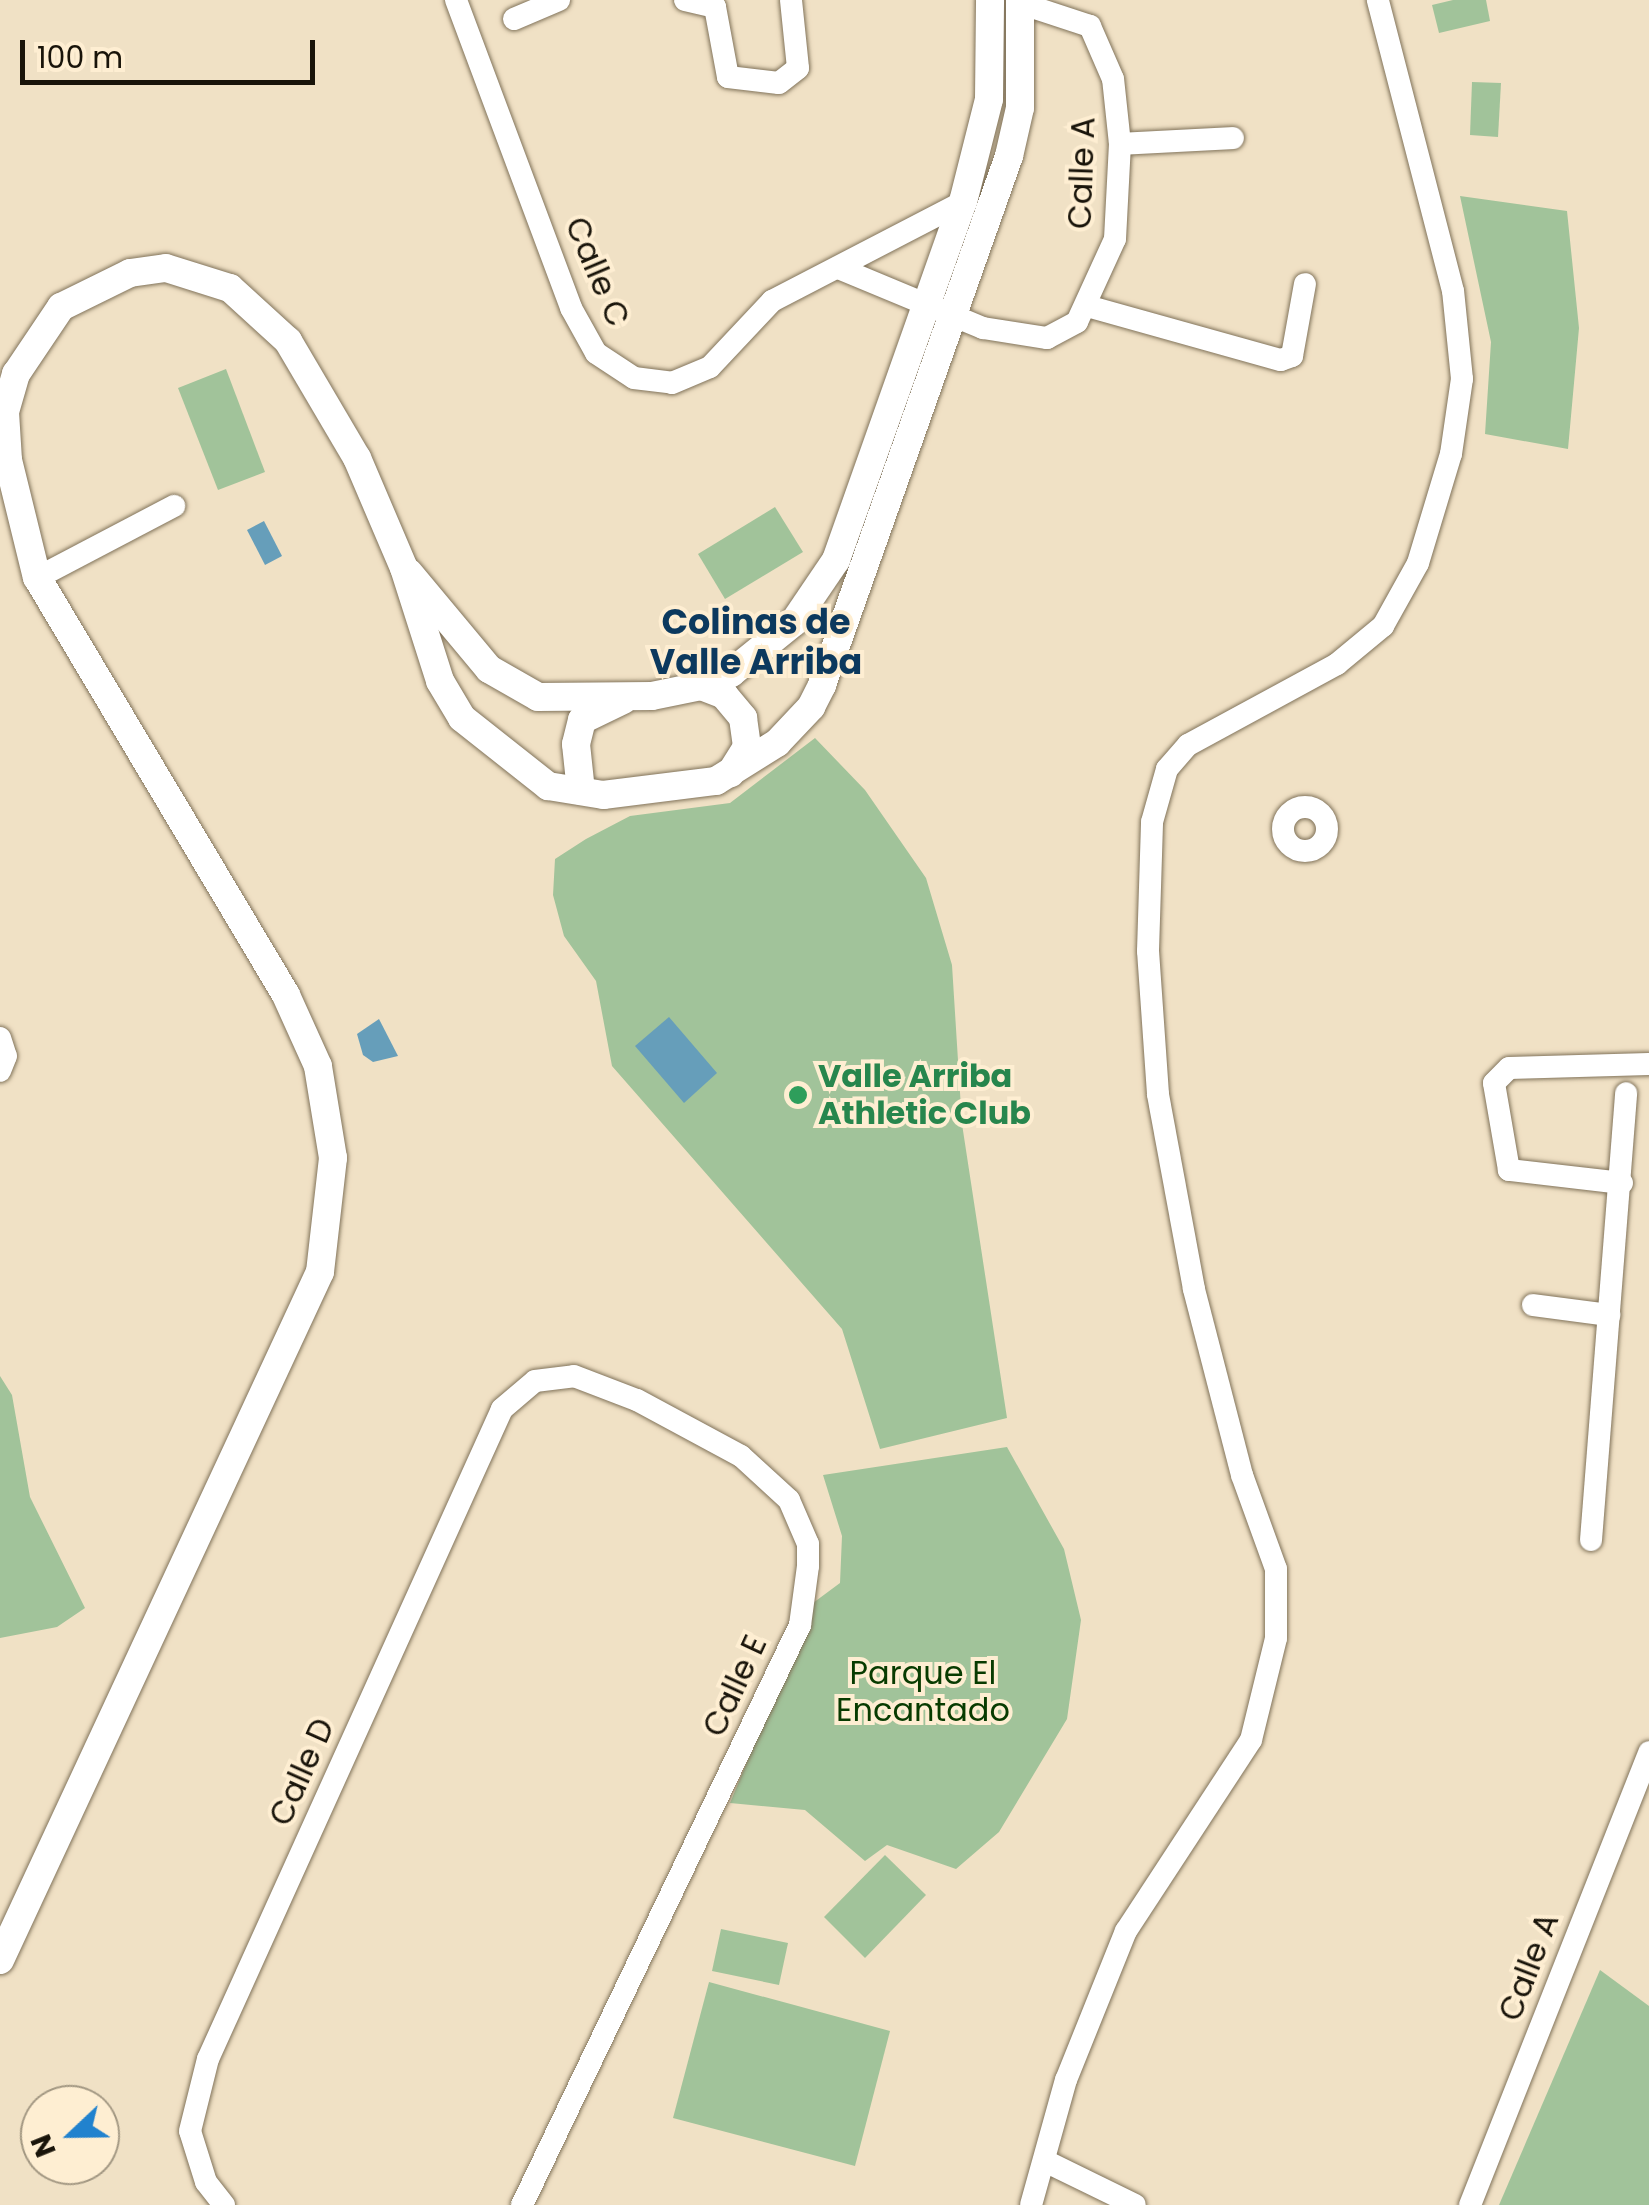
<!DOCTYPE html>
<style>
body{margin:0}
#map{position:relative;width:1649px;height:2205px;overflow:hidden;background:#f0e1c5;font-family:Poppins,sans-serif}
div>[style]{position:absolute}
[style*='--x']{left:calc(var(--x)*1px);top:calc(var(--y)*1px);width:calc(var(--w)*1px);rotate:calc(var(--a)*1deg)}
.green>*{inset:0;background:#a1c39a}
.water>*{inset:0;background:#669eba}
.roads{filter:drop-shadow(0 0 2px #81735a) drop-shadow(0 0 2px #81735a)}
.minor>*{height:22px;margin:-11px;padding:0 11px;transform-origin:11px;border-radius:11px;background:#fff}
.minor>.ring{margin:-11px;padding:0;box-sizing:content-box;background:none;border:22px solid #fff;border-radius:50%}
.tertiary>*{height:28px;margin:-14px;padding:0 14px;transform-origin:14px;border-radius:14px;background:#fff}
.dots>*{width:28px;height:28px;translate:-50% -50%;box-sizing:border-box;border:5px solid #feeed2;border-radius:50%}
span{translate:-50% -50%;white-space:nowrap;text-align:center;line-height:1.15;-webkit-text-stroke:8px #feeed2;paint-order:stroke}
.street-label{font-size:32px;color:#19140a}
.leisure-label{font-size:32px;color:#27864d;font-weight:700}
.left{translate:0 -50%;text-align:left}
.park-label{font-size:32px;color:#083b00}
.neighbourhood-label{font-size:35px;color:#0c395e;font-weight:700}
.north{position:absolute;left:20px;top:2085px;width:100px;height:100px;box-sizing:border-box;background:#feeed2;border:2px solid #a29782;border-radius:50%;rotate:248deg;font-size:28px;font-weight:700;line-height:40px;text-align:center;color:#19140a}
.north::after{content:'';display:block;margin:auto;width:35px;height:45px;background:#2182ce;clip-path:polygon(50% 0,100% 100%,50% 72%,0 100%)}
.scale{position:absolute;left:20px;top:40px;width:295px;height:45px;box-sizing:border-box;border:5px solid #19140a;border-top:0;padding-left:12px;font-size:30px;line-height:35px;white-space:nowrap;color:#19140a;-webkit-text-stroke:8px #feeed2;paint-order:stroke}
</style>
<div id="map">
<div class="green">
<div style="clip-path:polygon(1453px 0,1486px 0,1490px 21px,1439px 33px,1432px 5px)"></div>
<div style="clip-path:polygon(1472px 82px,1501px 83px,1498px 137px,1470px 135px)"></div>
<div style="clip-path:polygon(1460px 196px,1567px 211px,1579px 328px,1568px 449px,1485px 434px,1491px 342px)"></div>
<div style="clip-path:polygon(226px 369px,265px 472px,218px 490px,178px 388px)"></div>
<div style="clip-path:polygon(775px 507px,803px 552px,725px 599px,698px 554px)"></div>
<div style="clip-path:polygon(815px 738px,865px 790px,926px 878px,952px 965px,962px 1124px,1007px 1418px,880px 1449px,842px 1329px,612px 1066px,596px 981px,564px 936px,553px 895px,555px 859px,586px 839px,630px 816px,730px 803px)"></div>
<div style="clip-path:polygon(0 1376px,12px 1395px,30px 1497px,85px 1608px,57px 1627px,0 1638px)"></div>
<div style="clip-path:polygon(1007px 1447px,1064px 1549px,1081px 1620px,1067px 1719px,999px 1832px,956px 1869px,887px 1845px,865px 1861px,805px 1810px,730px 1803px,813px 1603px,840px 1583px,842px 1536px,823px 1475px)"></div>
<div style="clip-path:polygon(885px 1855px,926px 1895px,865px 1958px,824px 1917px)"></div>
<div style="clip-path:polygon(721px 1929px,788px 1943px,779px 1985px,712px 1971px)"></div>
<div style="clip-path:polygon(1600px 1970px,1649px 2006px,1649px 2205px,1499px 2205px)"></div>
<div style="clip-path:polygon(709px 1982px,890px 2031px,855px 2166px,673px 2118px)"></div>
</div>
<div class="water">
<div style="clip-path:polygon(264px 521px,282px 556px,265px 565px,247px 530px)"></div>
<div style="clip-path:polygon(669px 1017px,717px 1073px,684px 1103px,635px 1046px)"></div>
<div style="clip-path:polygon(379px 1019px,398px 1056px,373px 1062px,363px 1055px,357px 1034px)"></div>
</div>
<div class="roads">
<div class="minor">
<div style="--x:456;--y:0;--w:329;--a:69.5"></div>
<div style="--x:571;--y:308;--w:51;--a:60.9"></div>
<div style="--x:596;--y:353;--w:45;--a:33.3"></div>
<div style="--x:634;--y:378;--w:38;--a:7"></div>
<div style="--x:672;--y:383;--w:41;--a:-22.8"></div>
<div style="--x:710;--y:367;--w:91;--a:-46.8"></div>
<div style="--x:772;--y:301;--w:215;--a:-27.4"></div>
<div style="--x:685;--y:0;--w:31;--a:13"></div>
<div style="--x:715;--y:7;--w:71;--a:79.5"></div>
<div style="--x:728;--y:77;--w:51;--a:6.7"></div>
<div style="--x:779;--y:83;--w:24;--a:-38"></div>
<div style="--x:798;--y:68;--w:68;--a:-95.9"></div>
<div style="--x:514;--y:19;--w:49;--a:-22.9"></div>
<div style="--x:1120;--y:144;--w:113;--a:-3"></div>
<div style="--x:841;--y:269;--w:154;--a:22.6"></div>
<div style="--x:983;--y:328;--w:65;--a:8.9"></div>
<div style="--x:1047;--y:338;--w:34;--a:-28"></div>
<div style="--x:1077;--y:322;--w:91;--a:-65.4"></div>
<div style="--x:1115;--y:239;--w:95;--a:-87"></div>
<div style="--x:1120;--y:144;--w:65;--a:-96.1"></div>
<div style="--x:1113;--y:79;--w:58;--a:-113.5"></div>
<div style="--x:1090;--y:26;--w:74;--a:-161.8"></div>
<div style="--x:1087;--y:306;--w:201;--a:15.6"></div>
<div style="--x:1281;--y:360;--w:12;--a:-20"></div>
<div style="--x:1292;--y:356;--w:73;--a:-79.8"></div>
<div style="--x:37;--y:578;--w:155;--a:-27.7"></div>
<div class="ring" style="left:1283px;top:807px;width:22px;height:22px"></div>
<div style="--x:0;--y:1038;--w:19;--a:72"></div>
<div style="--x:6;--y:1056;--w:16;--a:112"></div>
<div style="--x:1622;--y:1183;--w:114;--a:-173.4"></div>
<div style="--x:1509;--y:1170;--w:88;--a:-99.8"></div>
<div style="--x:1494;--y:1083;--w:21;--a:-45"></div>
<div style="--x:1509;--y:1068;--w:140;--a:-1.6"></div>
<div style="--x:1533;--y:1305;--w:77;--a:7.5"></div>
<div style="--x:1591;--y:1540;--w:448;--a:-85.5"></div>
<div style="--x:1045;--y:2161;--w:100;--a:26.1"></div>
<div style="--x:224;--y:2205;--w:29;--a:-128"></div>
<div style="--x:206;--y:2182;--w:53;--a:-107.4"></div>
<div style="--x:190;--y:2131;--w:74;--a:-76"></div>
<div style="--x:208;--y:2059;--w:713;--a:-65.66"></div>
<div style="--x:502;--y:1409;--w:43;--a:-40.3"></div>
<div style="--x:535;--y:1381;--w:39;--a:-7"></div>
<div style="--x:574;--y:1376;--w:67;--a:20.9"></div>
<div style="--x:637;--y:1400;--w:118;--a:28.3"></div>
<div style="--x:741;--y:1456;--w:65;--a:42.5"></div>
<div style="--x:789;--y:1500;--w:48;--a:66.6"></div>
<div style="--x:808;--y:1544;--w:22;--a:90"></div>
<div style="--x:808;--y:1566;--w:60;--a:97.7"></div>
<div style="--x:800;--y:1625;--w:643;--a:115.61"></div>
<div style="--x:1031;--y:2205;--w:130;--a:-74.4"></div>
<div style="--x:1066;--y:2080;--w:161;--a:-68.1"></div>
<div style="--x:1126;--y:1931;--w:228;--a:-56.8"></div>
<div style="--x:1251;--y:1740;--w:105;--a:-76.2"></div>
<div style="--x:1276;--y:1638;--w:69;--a:-90"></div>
<div style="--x:1276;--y:1569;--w:100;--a:-109.9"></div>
<div style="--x:1242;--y:1475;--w:192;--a:-104.5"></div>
<div style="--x:1194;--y:1289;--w:198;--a:-100.5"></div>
<div style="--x:1158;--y:1094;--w:143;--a:-94"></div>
<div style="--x:1148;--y:951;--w:129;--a:-88.2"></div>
<div style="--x:1152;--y:822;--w:55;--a:-74.2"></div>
<div style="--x:1167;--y:769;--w:32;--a:-49"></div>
<div style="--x:1188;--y:745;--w:170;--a:-28.5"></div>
<div style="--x:1337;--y:664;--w:60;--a:-39.6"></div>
<div style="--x:1383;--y:626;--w:72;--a:-60.9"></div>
<div style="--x:1418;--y:563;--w:114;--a:-73.2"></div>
<div style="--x:1451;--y:454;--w:76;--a:-81.7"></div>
<div style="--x:1462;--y:379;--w:88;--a:-95.8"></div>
<div style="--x:1453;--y:291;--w:301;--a:-104.5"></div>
<div style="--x:1470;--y:2205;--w:487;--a:-68.4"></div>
</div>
<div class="tertiary">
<div style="--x:409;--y:573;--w:125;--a:50.2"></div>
<div style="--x:489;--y:669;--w:56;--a:29.7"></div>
<div style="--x:538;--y:697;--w:114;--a:-0.5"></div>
<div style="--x:652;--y:696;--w:50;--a:-11.5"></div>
<div style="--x:701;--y:686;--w:33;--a:-23"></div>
<div style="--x:731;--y:673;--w:81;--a:-39"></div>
<div style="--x:794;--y:622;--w:75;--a:-55.9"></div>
<div style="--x:836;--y:560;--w:380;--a:-70.5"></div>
<div style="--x:963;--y:202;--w:106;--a:-75.8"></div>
<div style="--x:989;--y:99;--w:99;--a:-89.4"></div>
<div style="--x:701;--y:686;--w:25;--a:21"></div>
<div style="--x:724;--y:695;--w:30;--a:50"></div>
<div style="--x:743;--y:718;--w:29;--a:82"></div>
<div style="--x:747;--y:747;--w:31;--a:122"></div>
<div style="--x:581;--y:791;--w:47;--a:-96.1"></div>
<div style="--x:576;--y:744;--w:25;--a:-76"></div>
<div style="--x:582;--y:720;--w:46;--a:-26"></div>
<div style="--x:0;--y:1960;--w:759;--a:-65.06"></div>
<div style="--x:320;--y:1272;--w:115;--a:-83.5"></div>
<div style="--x:333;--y:1158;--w:93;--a:-99.3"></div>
<div style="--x:318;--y:1066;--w:78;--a:-114.3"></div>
<div style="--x:286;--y:995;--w:486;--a:-120.8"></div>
<div style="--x:37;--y:578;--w:122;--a:-103.8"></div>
<div style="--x:8;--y:460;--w:48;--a:-93.6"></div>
<div style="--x:5;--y:412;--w:40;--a:-74"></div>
<div style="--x:16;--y:374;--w:81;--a:-56.1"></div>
<div style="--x:61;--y:307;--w:77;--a:-26.2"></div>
<div style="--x:130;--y:273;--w:36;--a:-8"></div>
<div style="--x:166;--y:268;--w:67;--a:17.4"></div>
<div style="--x:230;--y:288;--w:79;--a:42.4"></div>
<div style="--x:288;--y:341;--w:136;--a:59.5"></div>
<div style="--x:357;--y:458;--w:120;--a:66.9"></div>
<div style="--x:404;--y:568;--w:119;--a:72.3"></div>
<div style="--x:440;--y:681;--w:43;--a:59.3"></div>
<div style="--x:462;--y:718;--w:110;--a:38.3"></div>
<div style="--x:548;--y:786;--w:56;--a:9.3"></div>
<div style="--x:603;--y:795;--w:114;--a:-7.1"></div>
<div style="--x:716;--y:781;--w:72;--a:-31.9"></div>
<div style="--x:777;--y:743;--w:50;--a:-46.6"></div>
<div style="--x:811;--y:707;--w:25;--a:-63"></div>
<div style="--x:822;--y:685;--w:561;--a:-70.53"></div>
<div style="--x:1009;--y:156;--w:49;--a:-77.1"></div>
<div style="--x:1020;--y:108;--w:108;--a:-90"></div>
</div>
</div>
<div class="dots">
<div style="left:798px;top:1095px;background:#2e9e5b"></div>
</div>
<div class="street-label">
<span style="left:1082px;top:173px;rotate:-88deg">Calle A</span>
<span style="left:597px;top:272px;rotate:67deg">Calle C</span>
<span style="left:735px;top:1686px;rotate:-65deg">Calle E</span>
<span style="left:302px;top:1772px;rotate:-66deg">Calle D</span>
<span style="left:1529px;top:1967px;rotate:-69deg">Calle A</span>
</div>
<div class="leisure-label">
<span class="left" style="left:818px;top:1095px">Valle Arriba<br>Athletic Club</span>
</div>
<div class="park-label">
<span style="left:923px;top:1692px">Parque El<br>Encantado</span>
</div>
<div class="neighbourhood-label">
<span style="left:756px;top:642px">Colinas de<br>Valle Arriba</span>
</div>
<div class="north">N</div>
<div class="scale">100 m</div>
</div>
